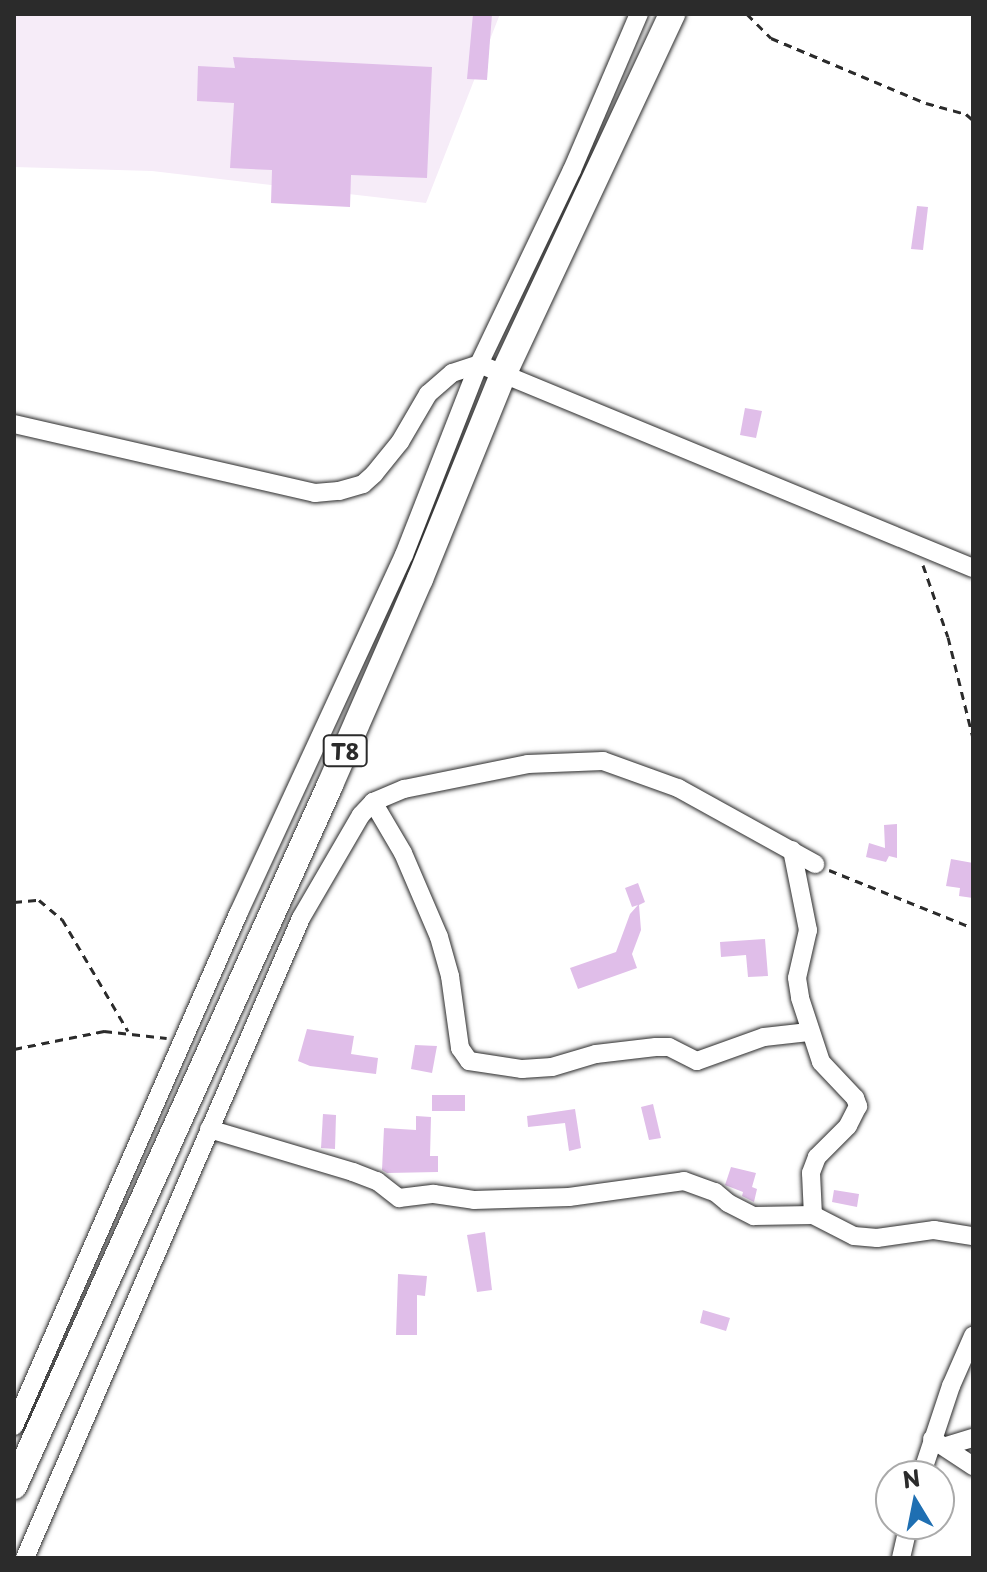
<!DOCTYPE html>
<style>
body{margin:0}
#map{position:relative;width:987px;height:1572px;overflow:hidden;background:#fff;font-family:"Playpen Sans",sans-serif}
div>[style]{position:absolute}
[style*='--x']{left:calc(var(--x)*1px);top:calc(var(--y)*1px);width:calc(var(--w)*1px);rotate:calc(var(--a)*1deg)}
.built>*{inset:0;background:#f6ecf8}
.building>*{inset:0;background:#e0bee9}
.path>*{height:3px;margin-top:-1.5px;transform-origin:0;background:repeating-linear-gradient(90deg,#2b2b2b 0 8px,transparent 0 14px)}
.roads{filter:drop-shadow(0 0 2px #2b2b2b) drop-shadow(0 0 2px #2b2b2b)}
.minor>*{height:18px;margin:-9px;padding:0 9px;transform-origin:9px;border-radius:9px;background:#fff}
.highway>*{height:26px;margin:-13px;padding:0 13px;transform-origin:13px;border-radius:13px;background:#fff}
span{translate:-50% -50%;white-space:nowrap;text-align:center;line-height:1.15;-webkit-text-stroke:7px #fff;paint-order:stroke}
.shield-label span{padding:2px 6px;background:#fff;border:2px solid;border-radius:6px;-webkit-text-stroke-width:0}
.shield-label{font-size:22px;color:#2b2b2b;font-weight:700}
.frame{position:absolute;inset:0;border:16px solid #2b2b2b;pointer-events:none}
.north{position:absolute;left:875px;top:1460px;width:80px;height:80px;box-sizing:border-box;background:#fff;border:2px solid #aaa;border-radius:50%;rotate:350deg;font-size:22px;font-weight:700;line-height:32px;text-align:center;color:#2b2b2b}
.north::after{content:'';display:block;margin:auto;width:28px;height:36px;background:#1f6fb2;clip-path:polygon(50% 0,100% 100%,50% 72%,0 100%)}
</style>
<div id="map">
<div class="built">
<div style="clip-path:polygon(14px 14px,500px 14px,426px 203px,152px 171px,14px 167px)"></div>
</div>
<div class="building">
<div style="clip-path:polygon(473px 14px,492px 14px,487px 80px,467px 79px)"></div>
<div style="clip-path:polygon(233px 57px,432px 67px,427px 178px,351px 175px,350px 207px,271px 203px,272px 170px,230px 168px,234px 103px,197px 101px,198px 66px,235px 68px)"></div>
<div style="clip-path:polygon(917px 206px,928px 207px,923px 250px,911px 249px)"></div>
<div style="clip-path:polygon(745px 408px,762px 411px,756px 438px,740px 435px)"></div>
<div style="clip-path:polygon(897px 824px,897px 858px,889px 856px,886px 862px,866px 857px,869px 843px,885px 848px,884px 825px)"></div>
<div style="clip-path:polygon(951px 859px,973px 863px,973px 898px,959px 896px,960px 888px,946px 886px)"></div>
<div style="clip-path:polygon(638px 883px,645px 902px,639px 905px,641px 930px,632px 954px,637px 968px,578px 989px,570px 968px,616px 952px,630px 914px,638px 905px,632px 907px,625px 888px)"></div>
<div style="clip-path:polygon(765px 939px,768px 976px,748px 977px,746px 955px,721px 957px,720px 942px)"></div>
<div style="clip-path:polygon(307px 1029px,354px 1036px,351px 1054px,378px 1058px,376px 1074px,310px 1066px,298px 1061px)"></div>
<div style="clip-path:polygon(415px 1045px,437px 1046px,432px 1073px,411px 1069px)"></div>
<div style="clip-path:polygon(432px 1095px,465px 1095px,465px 1111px,432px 1111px)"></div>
<div style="clip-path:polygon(653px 1104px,661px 1138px,649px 1140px,641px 1107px)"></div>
<div style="clip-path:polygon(575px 1109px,581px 1148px,569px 1151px,565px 1123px,528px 1127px,527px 1116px)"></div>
<div style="clip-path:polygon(323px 1114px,336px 1115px,335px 1149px,321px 1148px)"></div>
<div style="clip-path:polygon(416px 1116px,431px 1117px,430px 1156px,438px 1156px,438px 1172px,387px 1173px,382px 1170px,384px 1128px,416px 1130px)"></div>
<div style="clip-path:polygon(731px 1167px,756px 1173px,752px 1187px,757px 1189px,754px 1202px,742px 1196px,743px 1192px,725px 1185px)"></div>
<div style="clip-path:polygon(834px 1190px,859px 1194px,857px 1207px,832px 1202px)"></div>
<div style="clip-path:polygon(485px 1232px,492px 1290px,477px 1292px,467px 1235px)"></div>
<div style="clip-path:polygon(398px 1274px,427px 1276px,425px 1296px,417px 1295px,417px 1335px,396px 1335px)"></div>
<div style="clip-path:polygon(703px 1310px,730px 1318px,726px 1331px,700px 1323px)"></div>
</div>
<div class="path">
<div style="--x:747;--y:14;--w:34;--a:45"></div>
<div style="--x:771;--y:38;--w:168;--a:22.8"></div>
<div style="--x:926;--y:103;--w:41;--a:15.4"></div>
<div style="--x:966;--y:114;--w:9;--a:41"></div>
<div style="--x:923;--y:565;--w:76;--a:70.9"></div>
<div style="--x:948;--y:637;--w:104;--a:76.1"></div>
<div style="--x:829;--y:870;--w:155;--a:21.9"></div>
<div style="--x:14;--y:902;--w:25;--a:-5"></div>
<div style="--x:39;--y:900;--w:30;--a:40"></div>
<div style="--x:62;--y:919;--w:130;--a:59.5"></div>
<div style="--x:14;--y:1049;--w:92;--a:-11.3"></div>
<div style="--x:104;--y:1031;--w:63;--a:6.3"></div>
</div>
<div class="roads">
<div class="minor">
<div style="--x:14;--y:424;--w:309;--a:12.9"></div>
<div style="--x:315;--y:493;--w:24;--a:-5"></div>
<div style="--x:339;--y:491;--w:25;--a:-16"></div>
<div style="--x:363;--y:484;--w:15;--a:-42"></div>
<div style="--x:374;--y:474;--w:41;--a:-50.9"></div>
<div style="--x:400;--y:442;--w:56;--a:-59.7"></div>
<div style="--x:428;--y:394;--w:32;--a:-41"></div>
<div style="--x:452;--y:373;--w:28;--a:-18"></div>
<div style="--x:479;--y:364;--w:534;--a:22.44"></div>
<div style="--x:373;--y:802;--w:59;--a:59.5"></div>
<div style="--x:403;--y:853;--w:91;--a:66.8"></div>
<div style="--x:439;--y:937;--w:41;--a:74.2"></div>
<div style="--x:450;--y:976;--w:73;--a:82.1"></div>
<div style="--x:460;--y:1048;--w:16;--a:55"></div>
<div style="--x:469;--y:1061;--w:54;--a:8.6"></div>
<div style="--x:522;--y:1069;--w:30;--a:-4"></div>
<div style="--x:552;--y:1067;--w:46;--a:-16.5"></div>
<div style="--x:596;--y:1054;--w:60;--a:-6.7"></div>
<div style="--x:656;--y:1047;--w:13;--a:0"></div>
<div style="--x:669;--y:1047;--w:31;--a:27"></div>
<div style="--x:697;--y:1061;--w:71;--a:-19.7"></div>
<div style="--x:764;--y:1037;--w:45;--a:-6.3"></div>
<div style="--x:792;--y:850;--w:82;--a:78.7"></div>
<div style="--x:808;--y:930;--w:49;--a:102.9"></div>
<div style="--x:797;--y:978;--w:20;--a:81"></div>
<div style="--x:800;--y:998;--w:67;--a:71.8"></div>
<div style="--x:821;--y:1062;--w:50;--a:46.6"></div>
<div style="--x:855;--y:1098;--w:9;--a:69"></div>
<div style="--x:858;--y:1106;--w:22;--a:117"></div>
<div style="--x:848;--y:1126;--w:44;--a:135"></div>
<div style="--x:817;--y:1157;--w:17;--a:111"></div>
<div style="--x:811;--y:1173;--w:42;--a:87.3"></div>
<div style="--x:209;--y:1129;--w:150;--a:16.6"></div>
<div style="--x:353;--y:1172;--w:26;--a:21"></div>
<div style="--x:377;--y:1181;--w:28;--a:38"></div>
<div style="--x:399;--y:1198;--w:35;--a:-7"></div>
<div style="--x:434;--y:1194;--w:40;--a:8.5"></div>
<div style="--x:474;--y:1200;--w:95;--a:-1.8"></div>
<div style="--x:569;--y:1197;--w:116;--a:-7.9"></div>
<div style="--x:684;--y:1181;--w:33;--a:20"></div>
<div style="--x:715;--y:1192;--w:17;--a:40"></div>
<div style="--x:728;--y:1203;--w:29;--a:27"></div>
<div style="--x:754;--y:1216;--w:59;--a:-1"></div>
<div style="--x:813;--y:1215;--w:46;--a:27.1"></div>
<div style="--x:854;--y:1236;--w:23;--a:5"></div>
<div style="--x:877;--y:1238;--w:58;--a:-8"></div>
<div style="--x:934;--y:1230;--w:39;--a:9"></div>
<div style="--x:14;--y:1426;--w:561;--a:-66.36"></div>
<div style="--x:239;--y:912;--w:393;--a:-65.2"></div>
<div style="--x:404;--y:555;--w:205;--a:-68.6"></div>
<div style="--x:479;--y:364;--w:215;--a:-64.4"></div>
<div style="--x:572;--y:170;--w:170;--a:-66.8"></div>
<div style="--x:932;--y:1439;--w:49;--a:33.4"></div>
<div style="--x:946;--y:1446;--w:28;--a:-17"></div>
<div style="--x:921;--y:1476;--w:95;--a:-71.6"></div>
<div style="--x:951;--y:1386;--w:55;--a:-66.3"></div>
<div style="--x:25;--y:1558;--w:697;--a:-66.67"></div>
<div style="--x:301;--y:918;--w:119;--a:-59.8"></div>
<div style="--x:361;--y:815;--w:18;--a:-47"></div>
<div style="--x:373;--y:802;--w:34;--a:-23"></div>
<div style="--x:404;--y:789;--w:126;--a:-11.4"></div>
<div style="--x:528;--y:764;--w:75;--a:-2.3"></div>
<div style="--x:603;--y:761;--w:80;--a:19.8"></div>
<div style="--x:678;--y:788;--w:157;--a:29"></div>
<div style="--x:901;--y:1558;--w:35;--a:-77"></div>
</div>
<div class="highway">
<div style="--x:14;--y:1486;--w:769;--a:-65.73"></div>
<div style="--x:330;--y:785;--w:225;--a:-66.4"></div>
<div style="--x:420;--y:579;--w:220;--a:-67.9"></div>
<div style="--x:503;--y:375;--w:399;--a:-64.9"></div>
</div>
</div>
<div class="shield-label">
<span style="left:345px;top:751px">T8</span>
</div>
<div class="frame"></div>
<div class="north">N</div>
</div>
